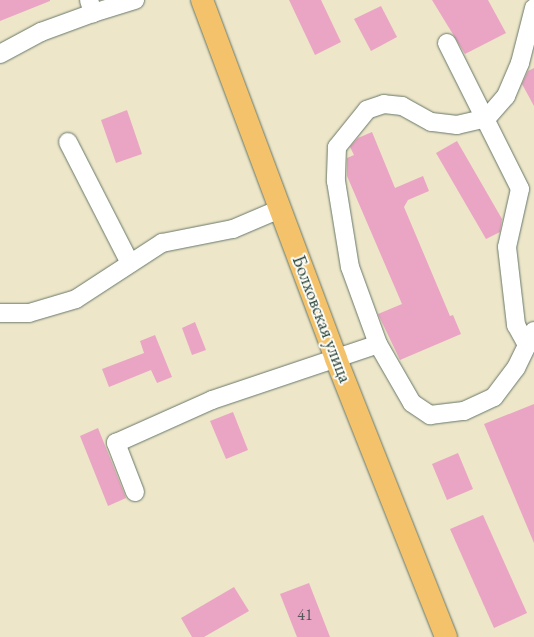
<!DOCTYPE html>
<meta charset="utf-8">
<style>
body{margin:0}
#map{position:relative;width:534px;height:637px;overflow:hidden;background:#ede6c9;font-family:"EB Garamond",serif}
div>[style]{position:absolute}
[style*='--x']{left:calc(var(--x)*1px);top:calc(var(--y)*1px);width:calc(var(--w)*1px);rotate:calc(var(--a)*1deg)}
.building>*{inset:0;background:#eaa5c4}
.roads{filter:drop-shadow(0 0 1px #677868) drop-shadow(0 0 1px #677868)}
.minor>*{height:18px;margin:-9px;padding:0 9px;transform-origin:9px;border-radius:9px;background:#fff}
.major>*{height:22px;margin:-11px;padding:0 11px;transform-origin:11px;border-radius:11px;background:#f3c26a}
span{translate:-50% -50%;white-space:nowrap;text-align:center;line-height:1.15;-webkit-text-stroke:4px #fdfcf7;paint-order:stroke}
.number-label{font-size:16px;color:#525758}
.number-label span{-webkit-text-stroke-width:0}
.street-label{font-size:19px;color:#1f3d34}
</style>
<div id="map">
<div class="building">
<div style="clip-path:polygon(0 0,50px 0,50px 1px,0 21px)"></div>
<div style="clip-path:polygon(289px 0,321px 0,341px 42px,315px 55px)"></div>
<div style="clip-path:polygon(432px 0,488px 0,506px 33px,465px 54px)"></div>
<div style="clip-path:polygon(381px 6px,397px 37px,371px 51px,354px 19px)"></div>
<div style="clip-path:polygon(534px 68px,534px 106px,522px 84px,528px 71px)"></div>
<div style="clip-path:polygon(127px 110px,142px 154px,116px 163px,101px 120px)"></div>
<div style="clip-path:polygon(372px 132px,395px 188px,423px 176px,429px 191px,408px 200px,404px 207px,450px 316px,453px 315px,461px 334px,400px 360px,378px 314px,402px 304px,347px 176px,347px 158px,354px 155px,350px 147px,358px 138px)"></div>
<div style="clip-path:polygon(457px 141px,502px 219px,500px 232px,486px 239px,436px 153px)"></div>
<div style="clip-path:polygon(195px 322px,206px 350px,192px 355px,182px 328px)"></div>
<div style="clip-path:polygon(155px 335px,172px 377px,157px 383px,151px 370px,109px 387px,102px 369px,144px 353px,140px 341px)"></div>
<div style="clip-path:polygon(534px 404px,534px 543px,484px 424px)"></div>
<div style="clip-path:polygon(233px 412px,248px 450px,226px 459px,210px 421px)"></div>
<div style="clip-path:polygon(98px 428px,126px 498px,108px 506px,80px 436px)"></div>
<div style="clip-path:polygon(458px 453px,473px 489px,447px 500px,432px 464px)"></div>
<div style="clip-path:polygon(483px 515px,527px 613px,494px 628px,450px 529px)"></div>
<div style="clip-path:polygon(309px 583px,330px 637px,297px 637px,280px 594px)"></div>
<div style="clip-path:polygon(234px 587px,249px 611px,204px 637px,192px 637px,181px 618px)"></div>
</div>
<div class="roads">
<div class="minor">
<div style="--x:89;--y:0;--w:14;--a:73"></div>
<div style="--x:93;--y:13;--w:44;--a:-17.2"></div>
<div style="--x:534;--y:8;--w:57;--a:104.3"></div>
<div style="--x:520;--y:63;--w:36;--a:113"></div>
<div style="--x:506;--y:96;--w:29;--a:131"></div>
<div style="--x:487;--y:118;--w:31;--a:167"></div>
<div style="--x:457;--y:125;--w:26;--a:-173"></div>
<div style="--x:431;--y:122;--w:33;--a:-151"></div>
<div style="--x:402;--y:106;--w:18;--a:-174"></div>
<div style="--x:384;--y:104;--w:18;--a:161"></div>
<div style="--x:367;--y:110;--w:48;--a:129"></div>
<div style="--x:337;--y:147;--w:34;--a:92"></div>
<div style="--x:336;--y:181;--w:87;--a:80.8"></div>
<div style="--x:350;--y:267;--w:82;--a:70"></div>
<div style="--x:378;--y:344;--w:68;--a:60"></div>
<div style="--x:412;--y:403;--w:22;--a:34"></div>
<div style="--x:430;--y:415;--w:34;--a:-7"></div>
<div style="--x:464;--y:411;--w:33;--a:-25"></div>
<div style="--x:494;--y:397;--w:36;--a:-53"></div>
<div style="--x:516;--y:368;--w:41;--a:-64.1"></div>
<div style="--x:447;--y:43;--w:163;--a:63.4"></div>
<div style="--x:520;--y:189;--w:59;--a:102.6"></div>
<div style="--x:507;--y:247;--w:79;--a:83.4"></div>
<div style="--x:516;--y:325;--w:23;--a:61"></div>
<div style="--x:0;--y:54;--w:47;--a:-28.2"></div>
<div style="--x:41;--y:32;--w:55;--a:-20.1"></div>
<div style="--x:68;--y:142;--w:136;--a:62.9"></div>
<div style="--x:0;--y:313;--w:29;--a:0"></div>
<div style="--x:29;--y:313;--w:49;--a:-16.6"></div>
<div style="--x:76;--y:299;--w:103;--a:-33.1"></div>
<div style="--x:162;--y:243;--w:72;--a:-11.2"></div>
<div style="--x:233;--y:229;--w:51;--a:-23.1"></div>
<div style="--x:135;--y:492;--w:53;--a:-111.2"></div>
<div style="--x:116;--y:443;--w:105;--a:-24.1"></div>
<div style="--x:212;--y:400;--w:175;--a:-18.6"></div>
</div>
<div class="major">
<div style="--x:202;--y:0;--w:383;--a:69.5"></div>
<div style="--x:336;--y:359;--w:299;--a:68.4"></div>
</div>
</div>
<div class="number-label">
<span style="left:305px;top:615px">41</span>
</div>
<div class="street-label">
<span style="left:322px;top:319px;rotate:69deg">Болховская улица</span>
</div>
</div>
